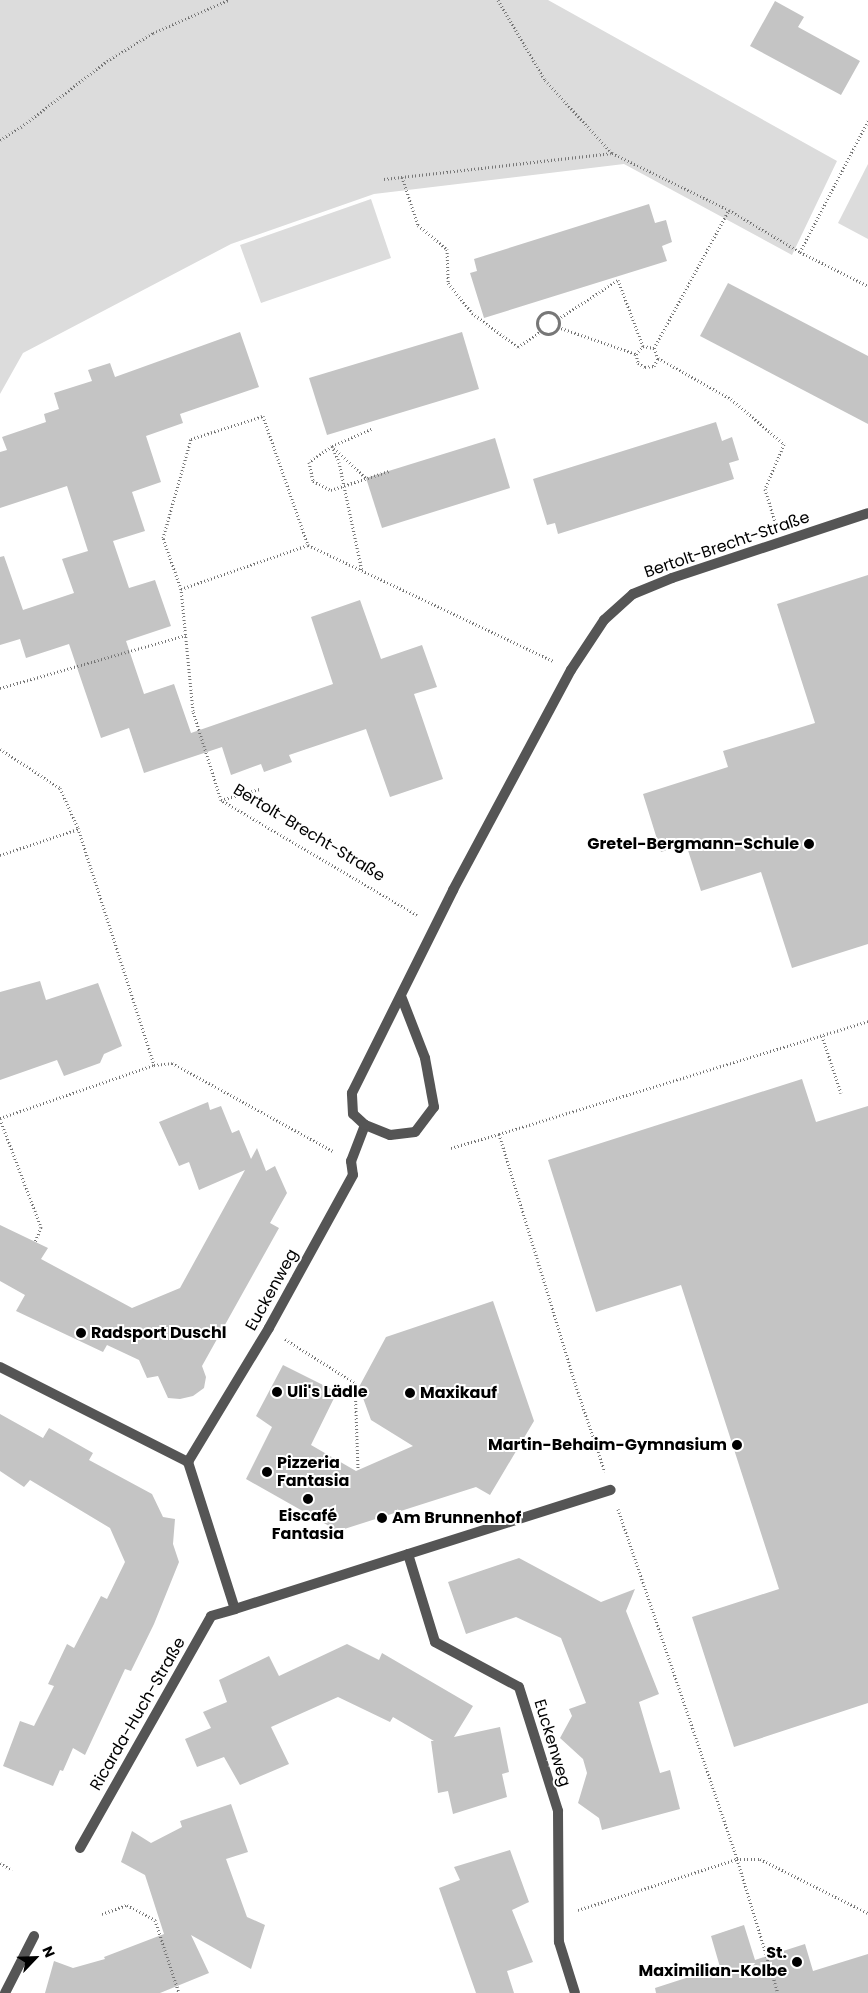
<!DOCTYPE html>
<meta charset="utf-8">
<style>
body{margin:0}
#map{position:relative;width:868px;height:1993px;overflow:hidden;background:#fff;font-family:Poppins,sans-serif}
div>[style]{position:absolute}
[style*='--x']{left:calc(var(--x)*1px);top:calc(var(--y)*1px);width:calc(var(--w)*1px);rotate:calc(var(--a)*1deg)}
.green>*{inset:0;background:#dcdcdc}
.building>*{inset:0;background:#c4c4c4}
.path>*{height:3px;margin-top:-1.5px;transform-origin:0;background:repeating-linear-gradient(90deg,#777 0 1px,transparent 0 3.5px)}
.path>.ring{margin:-1.5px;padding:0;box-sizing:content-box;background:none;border:3px solid #777;border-radius:50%}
.pedestrian>*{height:10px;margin:-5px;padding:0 5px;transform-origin:5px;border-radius:5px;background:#555}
.minor>*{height:10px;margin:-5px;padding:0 5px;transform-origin:5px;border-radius:5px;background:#555}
.path-bridge>*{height:3px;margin-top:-1.5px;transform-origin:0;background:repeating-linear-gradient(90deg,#777 0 1px,transparent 0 3.5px)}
.dots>*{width:14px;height:14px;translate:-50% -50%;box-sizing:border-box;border:2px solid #fff;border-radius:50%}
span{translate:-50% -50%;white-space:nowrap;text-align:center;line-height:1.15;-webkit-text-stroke:4px #fff;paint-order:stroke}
.street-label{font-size:16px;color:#000}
.poi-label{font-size:16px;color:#000;font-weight:700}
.right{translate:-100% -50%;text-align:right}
.left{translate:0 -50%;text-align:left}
.north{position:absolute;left:10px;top:1933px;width:50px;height:50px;-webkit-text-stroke:4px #fff;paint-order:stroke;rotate:66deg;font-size:14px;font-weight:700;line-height:20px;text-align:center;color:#000}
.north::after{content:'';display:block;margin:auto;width:18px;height:22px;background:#000;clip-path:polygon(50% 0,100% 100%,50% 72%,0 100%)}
</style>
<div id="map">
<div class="green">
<div style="clip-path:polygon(0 0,548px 0,837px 161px,792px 255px,624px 164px,374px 194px,231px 244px,23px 353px,0 394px)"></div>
<div style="clip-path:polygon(868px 164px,868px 239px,838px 223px)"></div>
<div style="clip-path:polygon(371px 199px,391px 258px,261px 303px,240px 245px)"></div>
</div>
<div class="building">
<div style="clip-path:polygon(775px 1px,804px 17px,798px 27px,860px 61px,841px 95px,750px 46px)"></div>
<div style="clip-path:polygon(649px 204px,655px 223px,666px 220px,672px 242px,662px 246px,667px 261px,484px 318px,470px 273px,477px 271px,474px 259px)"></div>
<div style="clip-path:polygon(728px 283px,868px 356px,868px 424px,700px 336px)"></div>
<div style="clip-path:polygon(240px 332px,259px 387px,180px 414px,183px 423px,146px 436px,161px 482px,132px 492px,145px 531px,113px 541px,129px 588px,155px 580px,171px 626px,126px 641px,144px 694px,174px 684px,191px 733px,333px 684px,311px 617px,360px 600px,381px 659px,422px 645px,437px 687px,414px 694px,443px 779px,390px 797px,366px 729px,289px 755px,292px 762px,264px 772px,261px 764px,231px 775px,222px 747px,144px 773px,129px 728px,101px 738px,69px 644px,26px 658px,20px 639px,0 645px,0 557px,4px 556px,23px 610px,74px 593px,62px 559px,88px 551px,67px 486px,0 508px,0 452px,7px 450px,2px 437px,46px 422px,44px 414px,59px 409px,54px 393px,92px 381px,88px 370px,110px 363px,115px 377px)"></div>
<div style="clip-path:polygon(462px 332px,479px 389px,327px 435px,309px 378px)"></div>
<div style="clip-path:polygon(716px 422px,722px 441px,732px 437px,739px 460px,729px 463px,734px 479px,558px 534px,555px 523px,547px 525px,533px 479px)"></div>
<div style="clip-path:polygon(495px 438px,510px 488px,382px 528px,366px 478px)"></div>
<div style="clip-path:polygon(868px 575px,868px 944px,792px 968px,761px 872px,701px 891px,686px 844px,661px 852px,643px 794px,728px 767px,723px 751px,815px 723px,777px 604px)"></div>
<div style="clip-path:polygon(40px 981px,46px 1000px,98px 983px,122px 1046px,104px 1054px,100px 1063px,64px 1076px,57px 1060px,0 1080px,0 992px)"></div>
<div style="clip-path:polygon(802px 1079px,816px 1122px,868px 1106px,868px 1703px,734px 1747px,692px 1617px,779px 1589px,681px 1285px,596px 1312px,548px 1160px)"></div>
<div style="clip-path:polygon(208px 1102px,210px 1110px,221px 1106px,232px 1133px,239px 1130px,251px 1159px,257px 1148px,266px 1171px,275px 1166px,287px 1193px,270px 1223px,279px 1228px,202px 1366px,206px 1377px,204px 1388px,193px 1396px,180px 1399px,168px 1398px,158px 1376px,147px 1378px,139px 1360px,107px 1345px,103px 1352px,16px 1311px,25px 1295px,0 1281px,0 1225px,48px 1248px,41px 1259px,132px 1308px,180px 1288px,245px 1170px,199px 1190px,189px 1162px,179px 1166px,159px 1122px)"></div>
<div style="clip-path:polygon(493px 1301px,534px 1421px,490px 1495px,476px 1487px,338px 1531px,246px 1479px,272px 1427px,256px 1416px,283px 1365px,337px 1392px,311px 1445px,356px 1471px,413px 1446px,371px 1420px,359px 1387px,386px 1337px)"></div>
<div style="clip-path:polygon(0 1414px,43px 1438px,49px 1428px,93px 1453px,89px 1460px,152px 1494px,163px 1517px,175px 1519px,173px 1544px,179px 1562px,154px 1624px,131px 1671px,125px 1669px,85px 1755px,73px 1748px,63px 1771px,60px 1770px,53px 1786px,3px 1766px,20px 1721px,34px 1726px,54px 1686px,48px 1684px,67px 1644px,74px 1648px,101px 1596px,107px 1599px,125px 1562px,110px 1528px,30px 1480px,24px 1487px,0 1471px)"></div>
<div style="clip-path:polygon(519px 1558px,601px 1602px,635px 1589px,626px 1611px,659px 1694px,639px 1702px,660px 1773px,670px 1770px,680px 1809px,602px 1830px,599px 1818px,578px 1803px,587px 1773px,583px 1759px,560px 1738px,572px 1716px,569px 1709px,586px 1703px,561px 1638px,516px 1617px,466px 1634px,448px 1582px)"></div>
<div style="clip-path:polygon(347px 1644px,379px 1660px,382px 1653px,473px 1706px,454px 1737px,500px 1727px,509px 1772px,502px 1774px,507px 1797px,453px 1814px,448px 1791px,438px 1793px,431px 1741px,434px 1741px,393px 1717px,390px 1722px,338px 1697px,271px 1727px,289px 1764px,240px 1785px,224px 1757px,197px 1767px,185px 1739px,211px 1728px,203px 1712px,227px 1702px,219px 1680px,269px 1656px,279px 1676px)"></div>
<div style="clip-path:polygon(231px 1804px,248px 1852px,226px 1859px,247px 1917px,265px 1925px,251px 1969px,191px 1935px,209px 1973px,160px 1993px,45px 1993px,54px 1961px,73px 1968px,105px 1959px,104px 1957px,164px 1934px,145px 1875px,121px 1862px,132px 1831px,151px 1843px,182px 1827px,180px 1821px)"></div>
<div style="clip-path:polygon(510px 1850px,529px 1902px,512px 1910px,533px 1962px,507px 1971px,514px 1993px,476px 1993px,439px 1888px,460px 1880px,454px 1867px)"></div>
<div style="clip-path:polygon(744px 1925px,755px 1960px,805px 1944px,813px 1971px,868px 1954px,868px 1993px,656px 1993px,655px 1988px,720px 1967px,711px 1936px)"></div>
</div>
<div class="path">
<div style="--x:498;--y:0;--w:93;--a:59.6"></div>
<div style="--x:545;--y:80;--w:99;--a:47.5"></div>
<div style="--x:612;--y:153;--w:130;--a:26"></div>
<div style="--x:729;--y:210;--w:82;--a:30.6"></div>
<div style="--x:800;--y:252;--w:76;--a:26.6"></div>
<div style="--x:0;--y:140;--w:25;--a:-32"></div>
<div style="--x:21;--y:127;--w:108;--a:-37.5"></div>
<div style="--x:107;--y:61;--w:54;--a:-31.3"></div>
<div style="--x:153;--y:33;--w:82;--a:-23.7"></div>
<div style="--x:402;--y:177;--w:51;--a:71.6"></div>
<div style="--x:418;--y:225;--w:38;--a:40"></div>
<div style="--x:447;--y:249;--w:34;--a:88"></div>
<div style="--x:448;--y:283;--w:38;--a:51"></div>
<div style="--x:472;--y:313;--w:57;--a:36.5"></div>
<div style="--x:518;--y:347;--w:28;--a:-35"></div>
<div style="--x:384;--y:179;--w:228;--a:-6.5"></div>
<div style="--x:800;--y:252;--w:148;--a:-62.6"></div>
<div class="ring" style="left:537px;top:312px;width:19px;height:19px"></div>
<div style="--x:558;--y:319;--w:72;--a:-33"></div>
<div style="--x:618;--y:280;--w:71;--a:69.3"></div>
<div style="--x:558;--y:327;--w:83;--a:19.1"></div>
<div style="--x:636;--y:354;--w:11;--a:-49"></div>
<div style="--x:643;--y:346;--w:11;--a:10"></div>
<div style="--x:654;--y:348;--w:11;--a:68"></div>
<div style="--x:658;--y:358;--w:84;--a:29.3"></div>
<div style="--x:731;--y:399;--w:70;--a:40.3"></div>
<div style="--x:784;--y:444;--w:49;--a:112.9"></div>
<div style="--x:765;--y:489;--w:34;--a:73"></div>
<div style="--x:654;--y:348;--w:157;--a:-61.5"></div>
<div style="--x:636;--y:354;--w:9;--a:77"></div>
<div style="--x:638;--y:363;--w:8;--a:30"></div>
<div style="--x:645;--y:367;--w:9;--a:-6"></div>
<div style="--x:654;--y:366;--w:9;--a:-63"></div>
<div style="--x:332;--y:446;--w:17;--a:66"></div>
<div style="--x:339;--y:462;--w:111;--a:78.1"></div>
<div style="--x:332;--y:446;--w:43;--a:-23.6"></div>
<div style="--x:334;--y:448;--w:44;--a:43.2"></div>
<div style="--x:181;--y:589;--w:134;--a:-19.1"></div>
<div style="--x:0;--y:688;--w:193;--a:-15.9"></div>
<div style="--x:0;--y:749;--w:72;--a:33"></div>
<div style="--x:60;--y:788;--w:44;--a:65.8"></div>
<div style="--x:78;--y:828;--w:249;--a:72.2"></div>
<div style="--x:221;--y:800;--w:40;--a:-16"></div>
<div style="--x:0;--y:855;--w:82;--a:-18.4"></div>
<div style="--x:417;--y:915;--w:227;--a:-149.6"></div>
<div style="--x:221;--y:800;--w:93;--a:-107.5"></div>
<div style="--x:193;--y:711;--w:123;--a:-95.6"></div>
<div style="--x:181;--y:589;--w:54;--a:-109.4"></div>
<div style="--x:163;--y:538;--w:103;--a:-74.2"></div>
<div style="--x:191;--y:439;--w:76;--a:-17.7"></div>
<div style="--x:263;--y:416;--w:137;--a:70.8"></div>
<div style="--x:308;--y:545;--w:271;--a:25.3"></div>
<div style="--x:822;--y:1036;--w:60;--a:71.6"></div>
<div style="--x:0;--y:1118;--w:163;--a:-19"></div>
<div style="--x:154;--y:1065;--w:18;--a:-6"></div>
<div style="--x:172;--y:1063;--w:183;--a:28.7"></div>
<div style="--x:0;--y:1119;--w:116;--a:69.2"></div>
<div style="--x:41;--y:1227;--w:16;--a:112"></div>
<div style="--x:499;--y:1134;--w:386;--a:-17"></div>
<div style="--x:451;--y:1148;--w:50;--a:-16.3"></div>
<div style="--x:499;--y:1134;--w:270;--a:73"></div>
<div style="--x:578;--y:1392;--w:84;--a:71.4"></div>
<div style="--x:285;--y:1339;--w:83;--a:32.2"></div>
<div style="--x:355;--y:1383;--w:87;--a:88"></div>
<div style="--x:618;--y:1509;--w:370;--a:71.2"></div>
<div style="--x:737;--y:1859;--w:23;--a:0"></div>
<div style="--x:760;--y:1859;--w:121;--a:26.6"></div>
<div style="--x:0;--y:1863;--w:14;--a:30"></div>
<div style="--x:578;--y:1910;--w:167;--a:-17.8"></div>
<div style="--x:737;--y:1859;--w:140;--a:73"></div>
<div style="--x:102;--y:1914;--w:27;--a:-20"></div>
<div style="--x:127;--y:1905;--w:32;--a:28"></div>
<div style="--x:155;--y:1920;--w:77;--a:71.8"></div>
</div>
<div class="pedestrian">
<div style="--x:365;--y:1125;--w:39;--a:111"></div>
<div style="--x:351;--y:1161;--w:14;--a:82"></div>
<div style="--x:353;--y:1175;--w:175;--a:118.8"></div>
<div style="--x:269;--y:1328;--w:157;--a:121.2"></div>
<div style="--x:188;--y:1462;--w:154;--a:72.3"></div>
<div style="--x:235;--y:1609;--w:394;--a:-17.6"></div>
<div style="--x:0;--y:1367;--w:211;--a:26.8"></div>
<div style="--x:408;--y:1554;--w:92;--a:72.9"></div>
<div style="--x:435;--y:1642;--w:95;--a:28.2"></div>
<div style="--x:519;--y:1687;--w:130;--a:72.5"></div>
<div style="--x:558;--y:1811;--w:131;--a:89.6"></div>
<div style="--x:559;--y:1942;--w:53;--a:72.6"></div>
<div style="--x:80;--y:1848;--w:266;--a:-60.5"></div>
<div style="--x:211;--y:1616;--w:25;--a:-16"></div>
<div style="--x:5;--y:1993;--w:64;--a:-63"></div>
</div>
<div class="minor">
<div style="--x:401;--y:996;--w:66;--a:68.8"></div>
<div style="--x:425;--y:1058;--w:50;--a:79.6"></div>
<div style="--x:434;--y:1107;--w:31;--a:127"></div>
<div style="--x:415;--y:1132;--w:25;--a:173"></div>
<div style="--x:390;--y:1135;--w:27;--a:-158"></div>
<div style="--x:365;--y:1125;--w:16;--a:-137"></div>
<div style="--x:353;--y:1114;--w:21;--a:-93"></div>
<div style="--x:352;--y:1093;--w:227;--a:-63.5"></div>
<div style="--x:453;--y:890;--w:250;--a:-61.8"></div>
<div style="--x:571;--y:670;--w:60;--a:-56.6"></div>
<div style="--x:604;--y:620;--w:39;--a:-42"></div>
<div style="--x:633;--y:594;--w:42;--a:-22.3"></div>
<div style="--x:672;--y:578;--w:206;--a:-18.3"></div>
</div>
<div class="path-bridge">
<div style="--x:332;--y:446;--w:28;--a:145"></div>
<div style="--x:309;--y:462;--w:19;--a:78"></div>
<div style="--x:313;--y:481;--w:20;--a:27"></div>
<div style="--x:331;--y:490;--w:61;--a:-18.1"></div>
</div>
<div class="dots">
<div style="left:809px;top:844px;background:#000"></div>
<div style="left:81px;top:1333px;background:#000"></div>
<div style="left:277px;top:1392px;background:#000"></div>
<div style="left:410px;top:1393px;background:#000"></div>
<div style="left:737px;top:1445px;background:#000"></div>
<div style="left:267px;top:1472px;background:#000"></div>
<div style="left:308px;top:1499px;background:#000"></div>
<div style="left:382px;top:1518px;background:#000"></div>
<div style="left:797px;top:1962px;background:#000"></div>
</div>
<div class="street-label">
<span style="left:727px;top:545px;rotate:-19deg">Bertolt-Brecht-Straße</span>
<span style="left:309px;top:833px;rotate:31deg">Bertolt-Brecht-Straße</span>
<span style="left:272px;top:1290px;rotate:-61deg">Euckenweg</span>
<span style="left:138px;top:1714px;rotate:-60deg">Ricarda-Huch-Straße</span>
<span style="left:552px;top:1743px;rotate:73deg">Euckenweg</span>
</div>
<div class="poi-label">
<span class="right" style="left:799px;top:844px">Gretel-Bergmann-Schule</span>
<span class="left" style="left:91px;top:1333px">Radsport Duschl</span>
<span class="left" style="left:287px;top:1392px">Uli's Lädle</span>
<span class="left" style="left:420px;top:1393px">Maxikauf</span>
<span class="right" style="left:727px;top:1445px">Martin-Behaim-Gymnasium</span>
<span class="left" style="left:277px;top:1472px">Pizzeria<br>Fantasia</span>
<span style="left:308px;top:1525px">Eiscafé<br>Fantasia</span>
<span class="left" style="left:392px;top:1518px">Am Brunnenhof</span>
<span class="right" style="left:787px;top:1962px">St.<br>Maximilian-Kolbe</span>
</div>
<div class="north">N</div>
</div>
